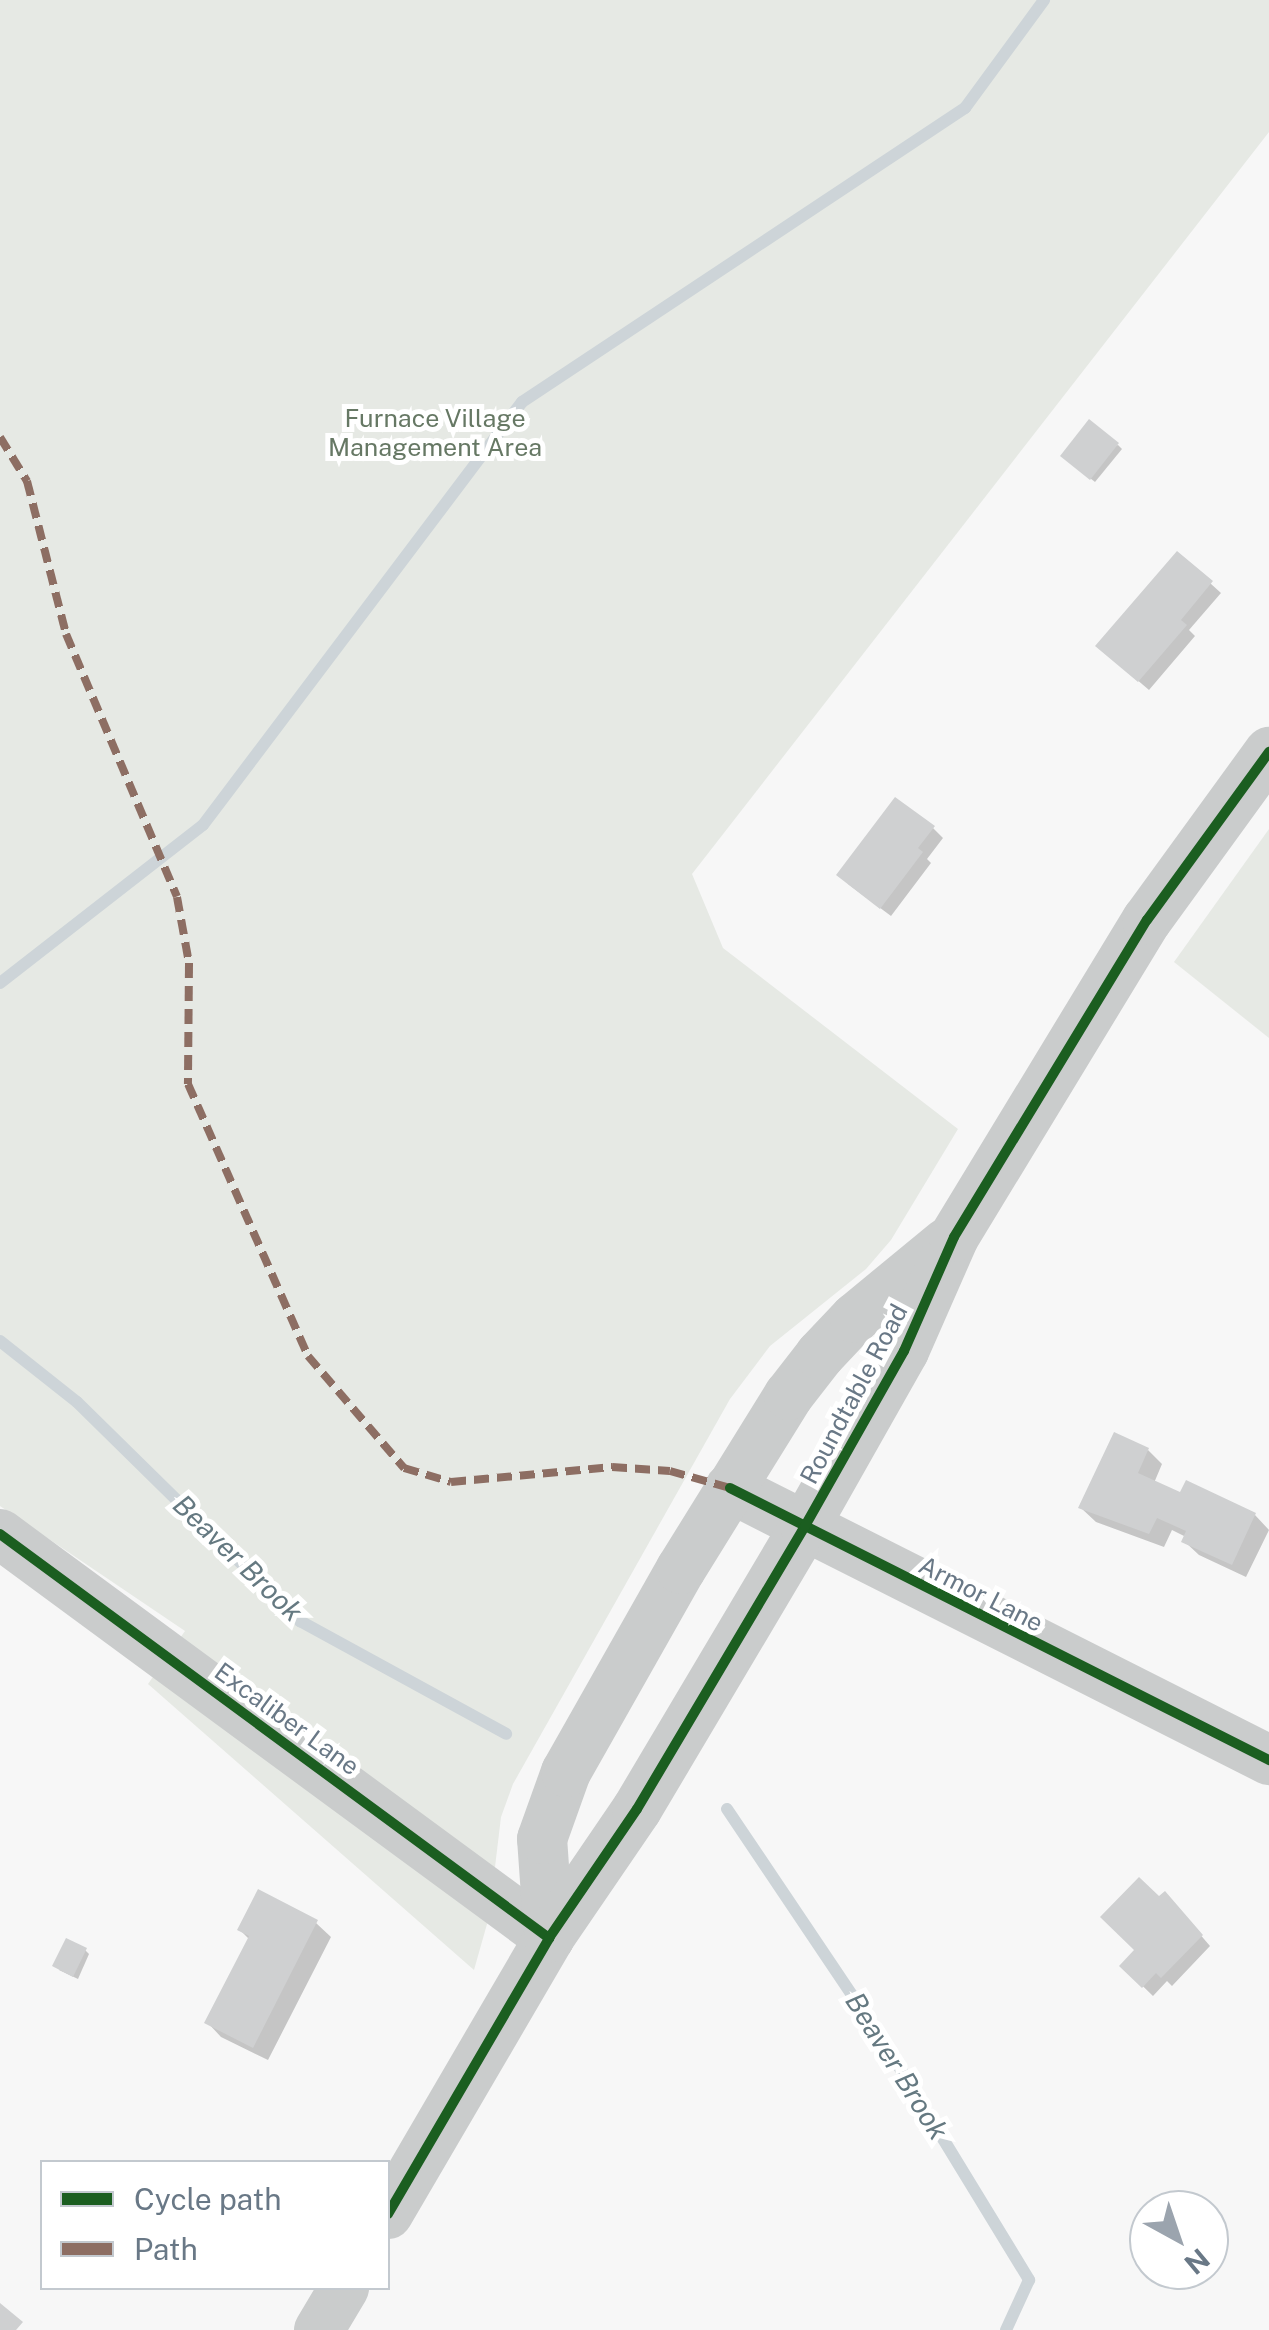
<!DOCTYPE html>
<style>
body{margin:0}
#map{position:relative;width:1269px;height:2330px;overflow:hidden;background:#f7f7f7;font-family:"Public Sans",sans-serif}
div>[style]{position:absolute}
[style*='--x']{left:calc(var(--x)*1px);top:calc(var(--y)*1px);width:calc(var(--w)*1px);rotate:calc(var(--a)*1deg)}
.green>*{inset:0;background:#e6e9e4}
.shadow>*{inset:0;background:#0003}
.stream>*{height:12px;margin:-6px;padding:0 6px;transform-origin:6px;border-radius:6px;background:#cdd4d8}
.building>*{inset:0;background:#cfd0d1}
.street>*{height:50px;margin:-25px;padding:0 25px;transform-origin:25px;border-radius:25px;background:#cacccc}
.quiet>*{height:8px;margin-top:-4px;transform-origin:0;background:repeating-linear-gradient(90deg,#8d6e63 0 15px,transparent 0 23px)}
.cycleway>*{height:10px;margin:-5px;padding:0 5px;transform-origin:5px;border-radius:5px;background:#1b5e20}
span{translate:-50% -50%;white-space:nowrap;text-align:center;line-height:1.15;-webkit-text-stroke:10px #fff;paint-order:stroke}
.park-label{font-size:25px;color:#667864}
.street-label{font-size:25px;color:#697886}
.water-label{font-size:28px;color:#657981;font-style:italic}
.legend{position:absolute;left:40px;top:2160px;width:350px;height:130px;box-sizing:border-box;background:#fff;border:2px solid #c3c9cf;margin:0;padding:12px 18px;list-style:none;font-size:30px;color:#697886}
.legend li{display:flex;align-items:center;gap:20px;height:50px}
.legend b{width:50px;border:2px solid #c3c9cf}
.north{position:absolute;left:1129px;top:2190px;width:100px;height:100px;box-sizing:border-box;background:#fff;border:2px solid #c3c9cf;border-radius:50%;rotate:140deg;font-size:28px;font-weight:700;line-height:40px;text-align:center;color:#697886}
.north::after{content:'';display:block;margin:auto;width:35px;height:45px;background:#9ba4ae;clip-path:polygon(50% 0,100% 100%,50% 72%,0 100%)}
</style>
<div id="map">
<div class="green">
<div style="clip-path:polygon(0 0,1269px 0,1269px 132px,692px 874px,723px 948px,958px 1129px,891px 1240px,866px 1269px,770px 1346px,730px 1399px,513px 1784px,501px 1817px,489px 1917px,474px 1970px,148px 1684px,185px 1631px,0 1506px)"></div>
<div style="clip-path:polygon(1269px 829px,1269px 1038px,1174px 962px)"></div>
</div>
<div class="shadow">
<div style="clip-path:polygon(1118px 445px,1122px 449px,1095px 482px,1067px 460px)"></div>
<div style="clip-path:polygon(1178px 554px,1221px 593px,1189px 630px,1195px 636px,1149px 690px,1108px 655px)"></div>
<div style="clip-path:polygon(933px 828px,943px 838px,927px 859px,931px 863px,891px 916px,848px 884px)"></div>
<div style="clip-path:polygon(1148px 1450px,1162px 1464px,1154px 1483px,1182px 1496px,1255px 1515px,1269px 1530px,1246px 1577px,1199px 1555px,1184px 1541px,1186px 1537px,1172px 1530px,1164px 1547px,1096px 1522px,1081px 1508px)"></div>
<div style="clip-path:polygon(1159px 1900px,1174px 1904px,1210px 1946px,1172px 1986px,1167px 1981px,1153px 1996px,1122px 1966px,1137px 1950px)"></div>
<div style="clip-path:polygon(316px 1923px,331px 1937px,268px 2060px,221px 2037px,207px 2022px,250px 1940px,240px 1930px)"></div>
<div style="clip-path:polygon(85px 1950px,89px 1954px,78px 1979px,59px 1970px)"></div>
</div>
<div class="stream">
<div style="--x:0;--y:983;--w:257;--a:-37.9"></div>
<div style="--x:203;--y:825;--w:530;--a:-52.98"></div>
<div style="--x:522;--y:402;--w:532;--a:-33.57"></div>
<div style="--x:965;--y:108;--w:134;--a:-53.8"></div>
<div style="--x:0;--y:1341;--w:98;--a:38.4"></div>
<div style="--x:77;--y:1402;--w:313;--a:44.5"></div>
<div style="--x:300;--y:1621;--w:235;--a:28.7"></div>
<div style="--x:727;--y:1809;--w:287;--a:56.1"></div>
<div style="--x:887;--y:2047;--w:273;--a:58.6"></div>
<div style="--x:1029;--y:2280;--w:55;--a:114.7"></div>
</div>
<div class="building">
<div style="clip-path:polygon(1089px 419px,1119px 443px,1090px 480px,1060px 456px)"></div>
<div style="clip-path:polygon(1177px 551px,1213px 581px,1181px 620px,1187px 625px,1138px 682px,1095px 646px)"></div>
<div style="clip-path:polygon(895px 797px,935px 826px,918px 848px,923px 852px,880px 909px,836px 875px)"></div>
<div style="clip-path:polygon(1114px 1432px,1149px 1448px,1138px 1473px,1180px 1492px,1186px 1480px,1256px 1513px,1232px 1565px,1181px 1542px,1186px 1531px,1157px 1518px,1149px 1534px,1078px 1508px)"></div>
<div style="clip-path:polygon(1139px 1877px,1159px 1896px,1165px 1891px,1203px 1935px,1161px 1978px,1156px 1973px,1142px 1988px,1119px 1966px,1134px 1950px,1100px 1917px)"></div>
<div style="clip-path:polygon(258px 1889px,318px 1920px,253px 2048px,204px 2023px,249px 1936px,237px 1930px)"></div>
<div style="clip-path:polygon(66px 1938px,87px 1948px,73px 1977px,52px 1966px)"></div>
<div style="clip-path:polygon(0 2303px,23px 2322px,16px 2330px,0 2330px)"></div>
</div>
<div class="street">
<div style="--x:730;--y:1488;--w:604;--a:26.78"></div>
<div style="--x:0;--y:1534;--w:682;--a:36.35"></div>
<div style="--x:549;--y:1938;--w:99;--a:-94"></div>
<div style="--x:542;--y:1839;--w:71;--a:-70.3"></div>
<div style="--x:566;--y:1772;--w:233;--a:-60.5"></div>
<div style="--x:681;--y:1569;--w:205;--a:-58.2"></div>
<div style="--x:789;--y:1395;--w:51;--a:-52.2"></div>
<div style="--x:820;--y:1355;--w:51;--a:-46.6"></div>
<div style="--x:855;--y:1318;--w:118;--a:-39.5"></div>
<div style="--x:388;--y:2214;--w:320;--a:-59.7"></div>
<div style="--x:549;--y:1938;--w:156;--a:-55.7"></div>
<div style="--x:637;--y:1809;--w:329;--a:-59.3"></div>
<div style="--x:805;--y:1526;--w:201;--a:-60.5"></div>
<div style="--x:904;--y:1351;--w:124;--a:-66.3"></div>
<div style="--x:954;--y:1237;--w:371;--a:-58.7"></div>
<div style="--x:1147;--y:920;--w:208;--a:-54"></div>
<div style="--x:319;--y:2330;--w:49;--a:-59.2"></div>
</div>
<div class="quiet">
<div style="--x:0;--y:437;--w:52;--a:58.5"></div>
<div style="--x:27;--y:481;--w:158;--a:75.7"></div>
<div style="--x:66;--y:634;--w:285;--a:67.1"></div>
<div style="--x:177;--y:897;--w:67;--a:79.7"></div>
<div style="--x:189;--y:963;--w:121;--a:90.5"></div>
<div style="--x:188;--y:1084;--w:297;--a:66.2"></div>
<div style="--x:308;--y:1356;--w:148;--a:49.4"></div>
<div style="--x:404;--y:1468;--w:49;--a:16.6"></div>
<div style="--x:451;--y:1482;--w:162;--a:-5.3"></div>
<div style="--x:612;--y:1467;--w:58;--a:3.9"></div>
<div style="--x:670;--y:1471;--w:62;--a:15.8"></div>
</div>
<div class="cycleway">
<div style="--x:730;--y:1488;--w:604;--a:26.78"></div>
<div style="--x:0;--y:1534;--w:682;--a:36.35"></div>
<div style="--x:388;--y:2214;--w:320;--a:-59.7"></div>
<div style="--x:549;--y:1938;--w:156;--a:-55.7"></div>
<div style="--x:637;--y:1809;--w:329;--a:-59.3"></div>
<div style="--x:805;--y:1526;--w:201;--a:-60.5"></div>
<div style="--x:904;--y:1351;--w:124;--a:-66.3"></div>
<div style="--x:954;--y:1237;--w:371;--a:-58.7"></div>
<div style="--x:1147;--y:920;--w:208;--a:-54"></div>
</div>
<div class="park-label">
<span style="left:435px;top:433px">Furnace Village<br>Management Area</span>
</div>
<div class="street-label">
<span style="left:854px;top:1394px;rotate:-62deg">Roundtable Road</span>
<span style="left:981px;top:1594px;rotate:27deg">Armor Lane</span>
<span style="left:287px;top:1719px;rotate:36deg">Excaliber Lane</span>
</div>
<div class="water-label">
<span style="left:238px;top:1558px;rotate:44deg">Beaver Brook</span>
<span style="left:897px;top:2066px;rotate:58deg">Beaver Brook</span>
</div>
<ul class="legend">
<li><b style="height:12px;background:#1b5e20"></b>Cycle path</li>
<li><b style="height:12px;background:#8d6e63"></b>Path</li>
</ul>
<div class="north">N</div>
</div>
